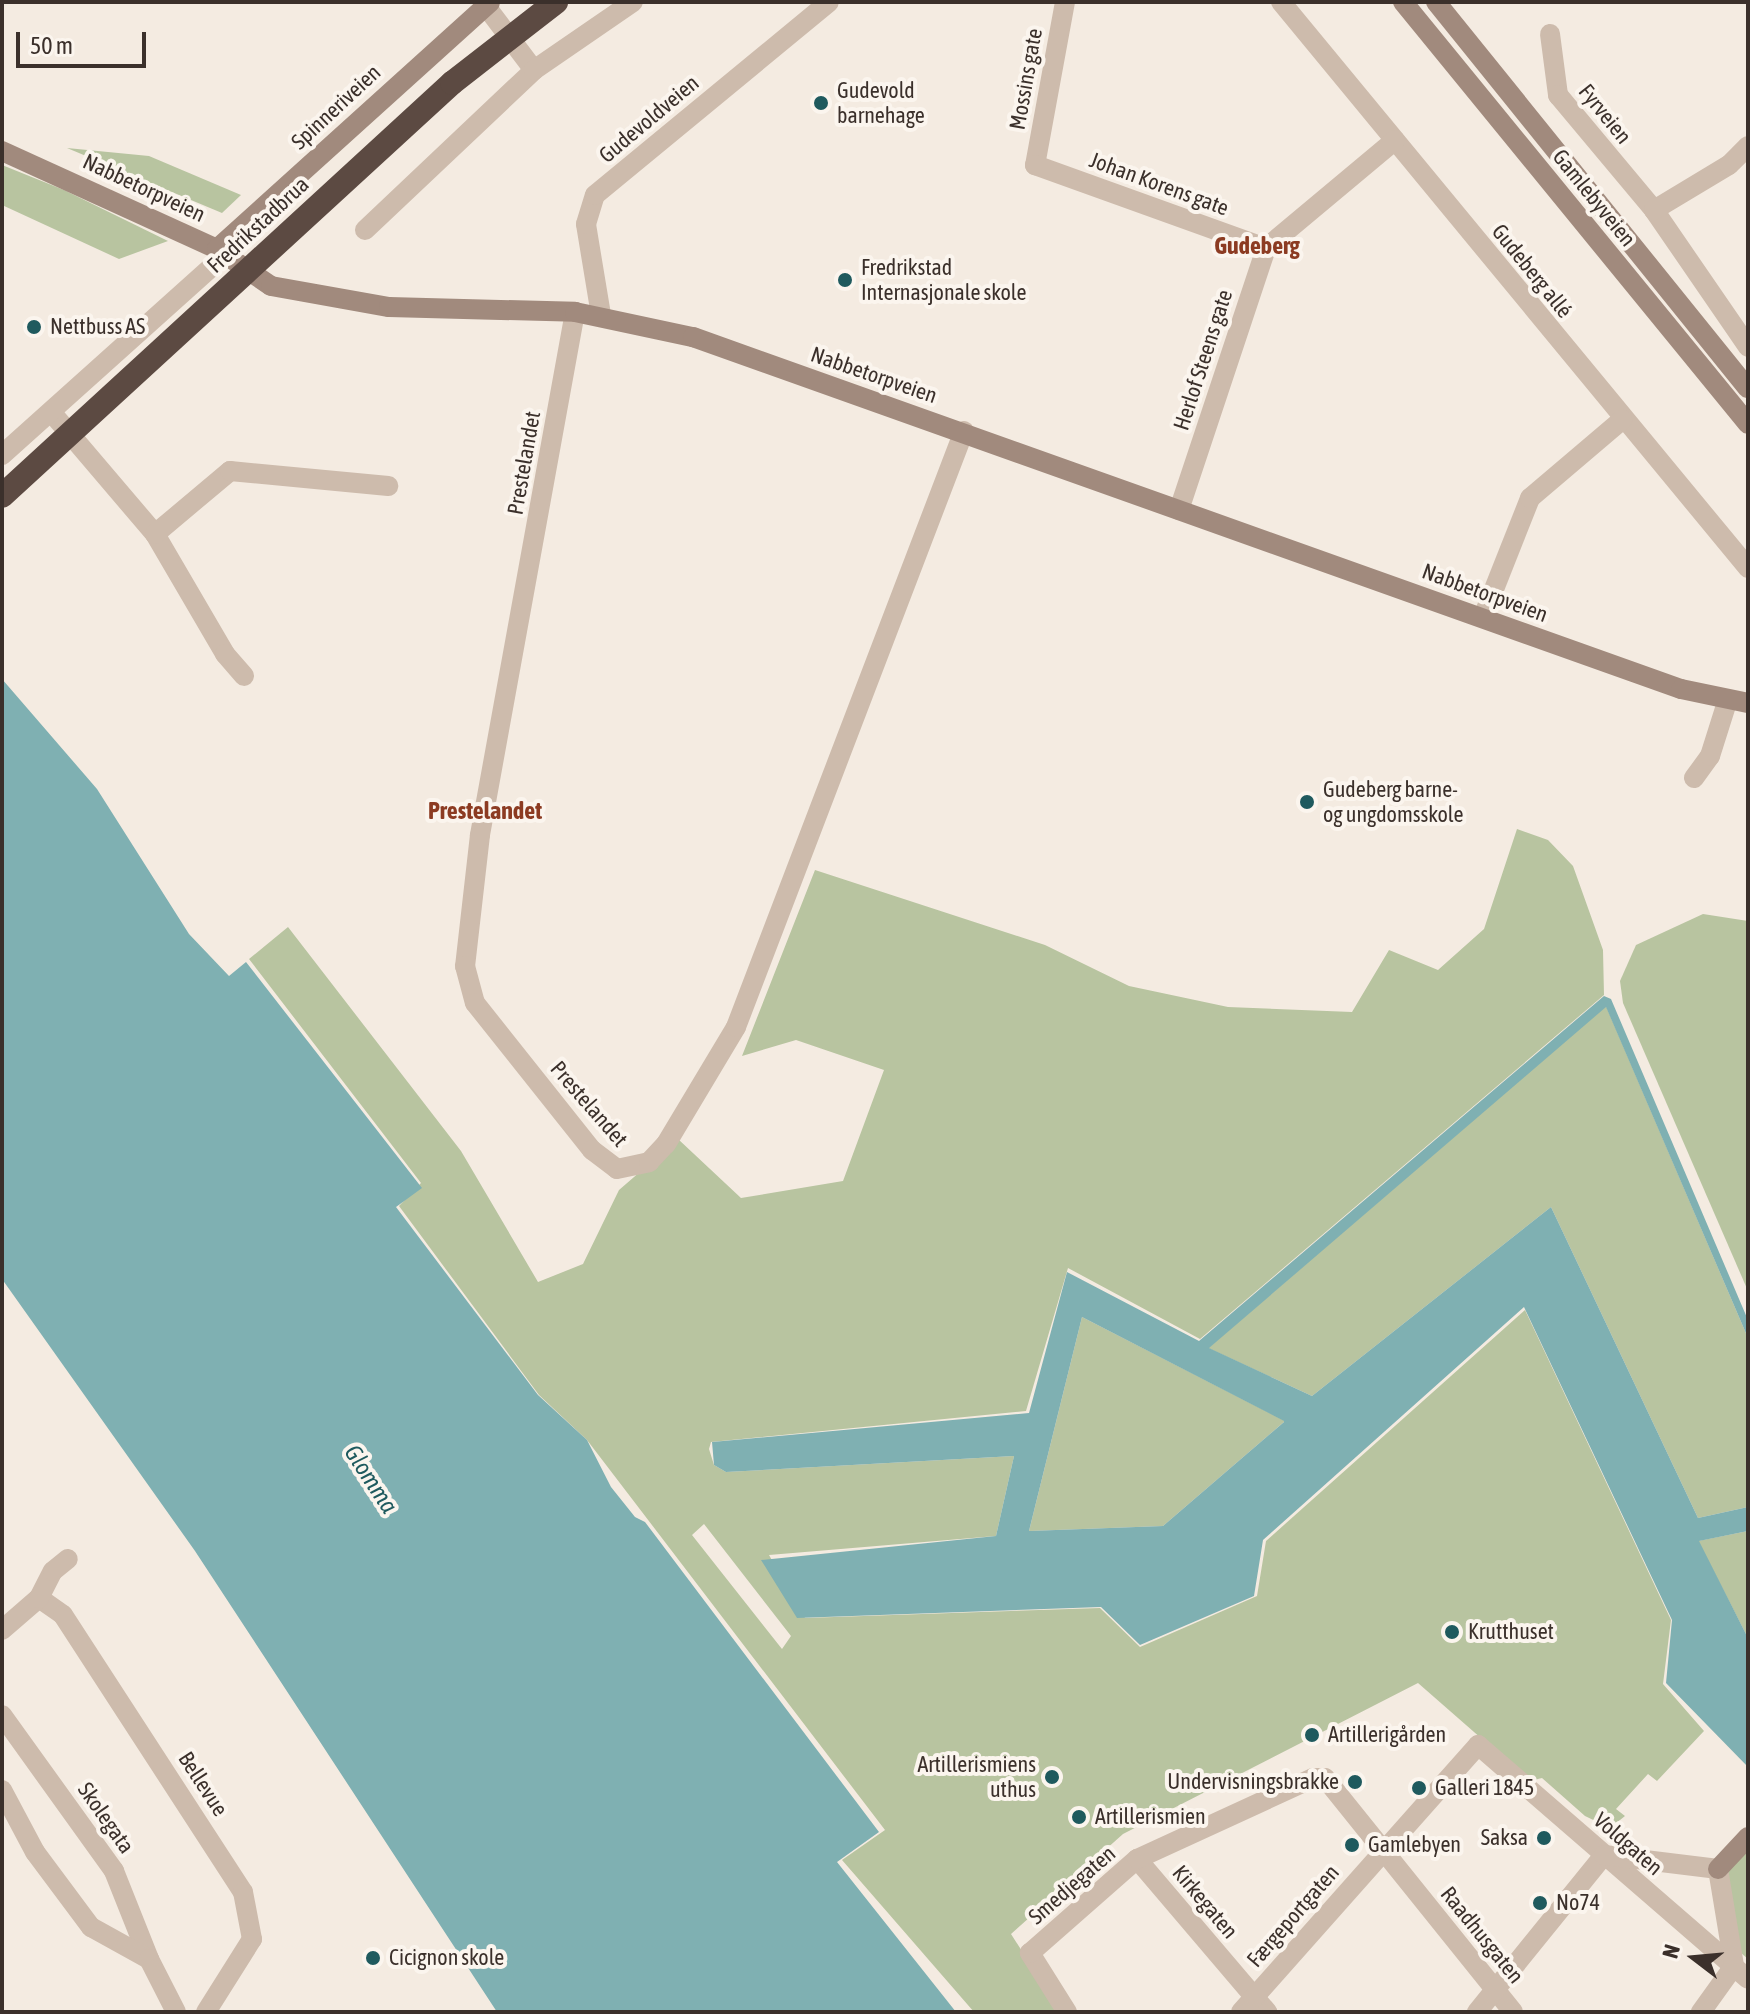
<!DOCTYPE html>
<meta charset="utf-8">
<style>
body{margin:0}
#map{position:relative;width:1750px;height:2014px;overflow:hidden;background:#f4ebe1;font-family:"Asap Condensed",sans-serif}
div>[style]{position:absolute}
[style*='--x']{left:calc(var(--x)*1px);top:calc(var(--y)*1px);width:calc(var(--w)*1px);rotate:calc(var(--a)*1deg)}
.green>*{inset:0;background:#b8c4a0}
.water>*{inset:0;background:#7fb0b2}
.street>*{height:20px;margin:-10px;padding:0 10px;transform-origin:10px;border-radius:10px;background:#cdbbac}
.secondary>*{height:20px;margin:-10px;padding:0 10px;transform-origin:10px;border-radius:10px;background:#a18a7d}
.highway-bridge>*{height:24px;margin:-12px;padding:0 12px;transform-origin:12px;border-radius:12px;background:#5c4a42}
.dots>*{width:22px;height:22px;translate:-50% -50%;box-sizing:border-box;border:4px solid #fbf5ee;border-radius:50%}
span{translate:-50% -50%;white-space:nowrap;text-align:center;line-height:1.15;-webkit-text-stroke:8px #fbf5ee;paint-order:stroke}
.street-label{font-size:22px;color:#3b302b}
.poi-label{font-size:22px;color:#3b302b}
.left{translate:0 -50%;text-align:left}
.right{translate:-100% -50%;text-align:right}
.neighbourhood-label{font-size:24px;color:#8c3b22;font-weight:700}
.water-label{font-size:24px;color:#1f5a5e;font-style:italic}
.frame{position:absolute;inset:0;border:4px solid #3b302b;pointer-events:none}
.north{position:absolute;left:1654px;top:1918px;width:80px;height:80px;-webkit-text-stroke:6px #fbf5ee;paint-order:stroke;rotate:286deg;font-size:22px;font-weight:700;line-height:32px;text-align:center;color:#3b302b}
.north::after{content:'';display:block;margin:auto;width:28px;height:36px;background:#3b302b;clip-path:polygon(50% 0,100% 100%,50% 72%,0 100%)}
.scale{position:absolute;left:16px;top:32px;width:130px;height:36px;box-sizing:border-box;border:4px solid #3b302b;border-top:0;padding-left:10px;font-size:24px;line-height:28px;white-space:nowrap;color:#3b302b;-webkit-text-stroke:6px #fbf5ee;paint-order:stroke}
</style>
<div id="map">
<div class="green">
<div style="clip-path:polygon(67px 148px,149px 156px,241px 195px,222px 213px)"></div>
<div style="clip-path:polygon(2px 165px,64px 190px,168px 241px,119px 259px,2px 205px)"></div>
<div style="clip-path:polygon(evenodd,1517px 829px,1548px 840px,1573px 866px,1603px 950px,1604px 995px,1200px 1339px,1068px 1268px,1026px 1411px,711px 1442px,709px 1449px,714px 1465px,726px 1472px,1014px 1456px,996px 1536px,769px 1555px,805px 1618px,1100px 1608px,1140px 1647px,1257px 1596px,1266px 1541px,1525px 1310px,1671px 1620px,1663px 1684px,1704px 1731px,1657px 1781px,1648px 1774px,1616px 1809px,1625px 1816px,1610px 1828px,1585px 1816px,1542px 1778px,1530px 1781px,1418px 1683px,1123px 1834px,1011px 1934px,1061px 2012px,974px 2012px,842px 1860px,885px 1830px,587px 1440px,539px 1395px,399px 1206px,421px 1183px,249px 959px,288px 927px,461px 1151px,538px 1282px,583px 1264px,619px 1190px,678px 1139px,741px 1198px,843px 1181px,884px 1070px,796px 1040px,742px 1056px,815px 870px,1045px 945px,1129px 986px,1228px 1007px,1352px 1012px,1389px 950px,1438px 970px,1484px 929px,1517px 829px,704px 1524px,791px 1636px,782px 1649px,692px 1535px,704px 1524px)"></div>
<div style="clip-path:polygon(1703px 914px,1748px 921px,1748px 1291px,1623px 1003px,1620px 981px,1636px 945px)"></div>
<div style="clip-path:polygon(1606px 1006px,1748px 1338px,1748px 1507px,1698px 1518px,1551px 1207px,1312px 1396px,1208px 1348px)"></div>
<div style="clip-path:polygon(1082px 1317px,1285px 1421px,1163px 1526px,1029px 1531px)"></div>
<div style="clip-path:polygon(1748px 1531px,1748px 1638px,1698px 1541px)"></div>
<div style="clip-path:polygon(1748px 1843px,1748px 1959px,1733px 1946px,1719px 1874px)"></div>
</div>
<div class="water">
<div style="clip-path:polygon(2px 679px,97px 789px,189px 934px,229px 976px,246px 962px,422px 1188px,396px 1207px,538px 1395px,587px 1440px,611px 1487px,635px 1517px,645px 1522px,879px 1832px,837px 1862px,956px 2012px,497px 2012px,195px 1551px,2px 1279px)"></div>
<div style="clip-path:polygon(evenodd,1604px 996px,1611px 999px,1748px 1320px,1748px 1338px,1606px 1007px,1209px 1348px,1312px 1396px,1551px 1207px,1698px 1518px,1748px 1507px,1748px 1531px,1699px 1541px,1748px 1638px,1748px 1767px,1666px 1683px,1672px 1620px,1524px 1307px,1263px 1540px,1254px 1596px,1140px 1645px,1101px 1607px,797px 1618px,761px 1560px,996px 1536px,1014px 1456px,726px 1472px,714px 1465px,712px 1442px,1029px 1413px,1067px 1272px,1199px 1341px,1604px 996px,1082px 1317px,1284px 1421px,1284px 1422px,1163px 1526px,1029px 1531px,1082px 1317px)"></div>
</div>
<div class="street">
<div style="--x:1065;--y:2;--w:166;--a:100.4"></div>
<div style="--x:1035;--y:165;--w:245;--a:19.8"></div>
<div style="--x:1281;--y:2;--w:734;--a:50.47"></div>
<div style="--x:485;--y:5;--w:81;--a:53"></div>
<div style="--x:1550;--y:34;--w:62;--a:82.5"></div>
<div style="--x:1558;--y:95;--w:150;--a:50.1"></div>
<div style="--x:1654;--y:210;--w:166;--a:55.5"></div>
<div style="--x:1654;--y:210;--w:87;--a:-31"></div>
<div style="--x:1729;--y:165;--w:27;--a:-45"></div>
<div style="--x:365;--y:230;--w:233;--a:-43.4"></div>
<div style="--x:534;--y:70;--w:120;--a:-34.5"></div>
<div style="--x:575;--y:312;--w:532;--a:100.3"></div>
<div style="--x:480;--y:835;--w:132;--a:96.5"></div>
<div style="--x:465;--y:966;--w:38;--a:75"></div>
<div style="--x:475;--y:1003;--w:188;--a:51.5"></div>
<div style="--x:592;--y:1150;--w:31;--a:37"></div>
<div style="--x:617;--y:1169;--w:33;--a:-12"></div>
<div style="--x:649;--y:1162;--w:25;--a:-47"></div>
<div style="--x:666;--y:1144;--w:136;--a:-59.1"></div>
<div style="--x:736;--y:1027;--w:638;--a:-69.07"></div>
<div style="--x:601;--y:315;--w:92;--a:-99.4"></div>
<div style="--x:586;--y:224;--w:30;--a:-73"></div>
<div style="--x:595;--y:195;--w:303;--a:-39.5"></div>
<div style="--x:52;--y:413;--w:159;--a:49.6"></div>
<div style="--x:155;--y:534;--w:139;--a:59.7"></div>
<div style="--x:225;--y:654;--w:29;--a:49"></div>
<div style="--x:2;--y:455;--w:300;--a:-41.9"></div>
<div style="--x:1179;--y:510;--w:276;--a:-71.6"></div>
<div style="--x:1266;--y:248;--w:168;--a:-39.9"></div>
<div style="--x:155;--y:534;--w:98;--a:-40"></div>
<div style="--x:230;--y:471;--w:159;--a:5.4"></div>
<div style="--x:1483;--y:617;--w:128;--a:-68.4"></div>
<div style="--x:1530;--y:498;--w:121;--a:-40.3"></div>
<div style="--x:1694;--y:778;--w:27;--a:-54"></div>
<div style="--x:1710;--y:756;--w:57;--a:-72.5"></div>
<div style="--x:39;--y:1598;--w:29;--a:35"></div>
<div style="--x:63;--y:1615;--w:330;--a:57"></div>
<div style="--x:243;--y:1892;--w:48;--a:79.2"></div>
<div style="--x:252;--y:1939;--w:86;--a:122.2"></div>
<div style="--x:2;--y:1630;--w:49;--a:-40.9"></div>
<div style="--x:39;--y:1598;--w:30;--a:-63"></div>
<div style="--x:53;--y:1571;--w:19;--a:-39"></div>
<div style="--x:2;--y:1715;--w:192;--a:54.3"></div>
<div style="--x:114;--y:1871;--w:95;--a:68.3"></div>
<div style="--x:2;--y:1790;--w:70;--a:62"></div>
<div style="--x:35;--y:1852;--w:94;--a:53.3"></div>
<div style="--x:91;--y:1927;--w:66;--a:28.9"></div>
<div style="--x:149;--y:1959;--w:59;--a:63"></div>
<div style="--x:1137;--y:1859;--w:201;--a:49.6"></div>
<div style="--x:1067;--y:2012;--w:70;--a:-122.1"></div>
<div style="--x:1030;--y:1953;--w:142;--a:-41.3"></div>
<div style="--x:1137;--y:1859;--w:194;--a:-24.7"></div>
<div style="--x:1313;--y:1778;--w:12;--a:0"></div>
<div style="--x:1325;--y:1778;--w:300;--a:51.2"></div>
<div style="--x:1241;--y:2012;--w:357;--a:-48.4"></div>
<div style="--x:1478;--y:1745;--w:357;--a:40.9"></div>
<div style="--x:1477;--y:2012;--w:202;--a:-51"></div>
<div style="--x:1604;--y:1855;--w:115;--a:7"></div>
<div style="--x:1718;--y:1869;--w:98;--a:80.6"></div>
<div style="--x:1734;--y:1966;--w:57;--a:125.7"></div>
</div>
<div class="secondary">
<div style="--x:1403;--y:2;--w:545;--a:50.73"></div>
<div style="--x:1436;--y:2;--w:496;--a:51.1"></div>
<div style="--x:2;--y:151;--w:236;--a:24.5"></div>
<div style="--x:217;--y:249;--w:65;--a:34.4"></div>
<div style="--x:271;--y:286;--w:120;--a:10.1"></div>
<div style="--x:389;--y:307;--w:186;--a:1.5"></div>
<div style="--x:575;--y:312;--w:121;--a:12"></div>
<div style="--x:693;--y:337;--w:1049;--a:19.61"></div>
<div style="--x:1681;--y:689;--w:68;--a:11.8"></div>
<div style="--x:217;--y:249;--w:368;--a:-42.1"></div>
<div style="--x:1718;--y:1869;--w:44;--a:-46.8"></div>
</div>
<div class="highway-bridge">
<div style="--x:2;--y:496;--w:611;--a:-42.55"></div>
<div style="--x:452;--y:83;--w:132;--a:-37.9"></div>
</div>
<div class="dots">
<div style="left:821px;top:103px;background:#1f5a5e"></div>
<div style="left:845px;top:280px;background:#1f5a5e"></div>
<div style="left:34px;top:327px;background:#1f5a5e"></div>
<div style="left:1307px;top:802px;background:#1f5a5e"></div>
<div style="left:1452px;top:1632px;background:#1f5a5e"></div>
<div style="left:1312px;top:1735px;background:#1f5a5e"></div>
<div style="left:1052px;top:1777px;background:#1f5a5e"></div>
<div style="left:1355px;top:1782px;background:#1f5a5e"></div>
<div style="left:1419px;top:1788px;background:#1f5a5e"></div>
<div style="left:1079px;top:1817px;background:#1f5a5e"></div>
<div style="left:1544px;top:1838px;background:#1f5a5e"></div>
<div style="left:1352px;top:1845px;background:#1f5a5e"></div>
<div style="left:1540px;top:1903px;background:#1f5a5e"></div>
<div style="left:373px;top:1958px;background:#1f5a5e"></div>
</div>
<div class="street-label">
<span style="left:1026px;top:79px;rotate:-80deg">Mossins gate</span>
<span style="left:336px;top:107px;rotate:-43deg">Spinneriveien</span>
<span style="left:1605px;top:114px;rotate:51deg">Fyrveien</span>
<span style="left:649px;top:119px;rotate:-40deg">Gudevoldveien</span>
<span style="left:1159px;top:184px;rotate:20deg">Johan Korens gate</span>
<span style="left:144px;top:188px;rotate:25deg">Nabbetorpveien</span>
<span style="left:1594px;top:198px;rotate:51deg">Gamlebyveien</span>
<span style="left:258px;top:225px;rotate:-43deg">Fredrikstadbrua</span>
<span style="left:1532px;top:271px;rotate:51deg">Gudeberg allé</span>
<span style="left:1203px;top:360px;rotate:-72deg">Herlof Steens gate</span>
<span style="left:874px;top:375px;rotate:19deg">Nabbetorpveien</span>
<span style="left:524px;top:463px;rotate:-80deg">Prestelandet</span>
<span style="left:1485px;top:593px;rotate:20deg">Nabbetorpveien</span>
<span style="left:589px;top:1104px;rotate:49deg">Prestelandet</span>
<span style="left:203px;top:1784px;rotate:57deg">Bellevue</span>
<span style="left:106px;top:1818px;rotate:55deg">Skolegata</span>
<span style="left:1628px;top:1844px;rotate:41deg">Voldgaten</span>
<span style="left:1072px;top:1885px;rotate:-41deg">Smedjegaten</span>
<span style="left:1205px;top:1902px;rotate:50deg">Kirkegaten</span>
<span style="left:1293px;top:1916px;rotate:-49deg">Færgeportgaten</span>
<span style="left:1482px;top:1935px;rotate:51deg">Raadhusgaten</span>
</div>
<div class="poi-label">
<span class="left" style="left:837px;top:103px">Gudevold<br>barnehage</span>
<span class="left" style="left:861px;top:280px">Fredrikstad<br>Internasjonale skole</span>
<span class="left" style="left:50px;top:327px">Nettbuss AS</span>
<span class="left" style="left:1323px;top:802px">Gudeberg barne-<br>og ungdomsskole</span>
<span class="left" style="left:1468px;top:1632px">Krutthuset</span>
<span class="left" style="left:1328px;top:1735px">Artillerigården</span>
<span class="right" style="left:1036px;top:1777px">Artillerismiens<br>uthus</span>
<span class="right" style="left:1339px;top:1782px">Undervisningsbrakke</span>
<span class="left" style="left:1435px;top:1788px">Galleri 1845</span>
<span class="left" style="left:1095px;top:1817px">Artillerismien</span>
<span class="right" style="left:1528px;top:1838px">Saksa</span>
<span class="left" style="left:1368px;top:1845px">Gamlebyen</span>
<span class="left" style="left:1556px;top:1903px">No74</span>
<span class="left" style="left:389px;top:1958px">Cicignon skole</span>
</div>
<div class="neighbourhood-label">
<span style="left:1257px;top:246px">Gudeberg</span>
<span style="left:485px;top:811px">Prestelandet</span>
</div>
<div class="water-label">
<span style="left:371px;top:1479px;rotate:57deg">Glomma</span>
</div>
<div class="frame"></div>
<div class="north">N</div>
<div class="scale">50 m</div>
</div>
